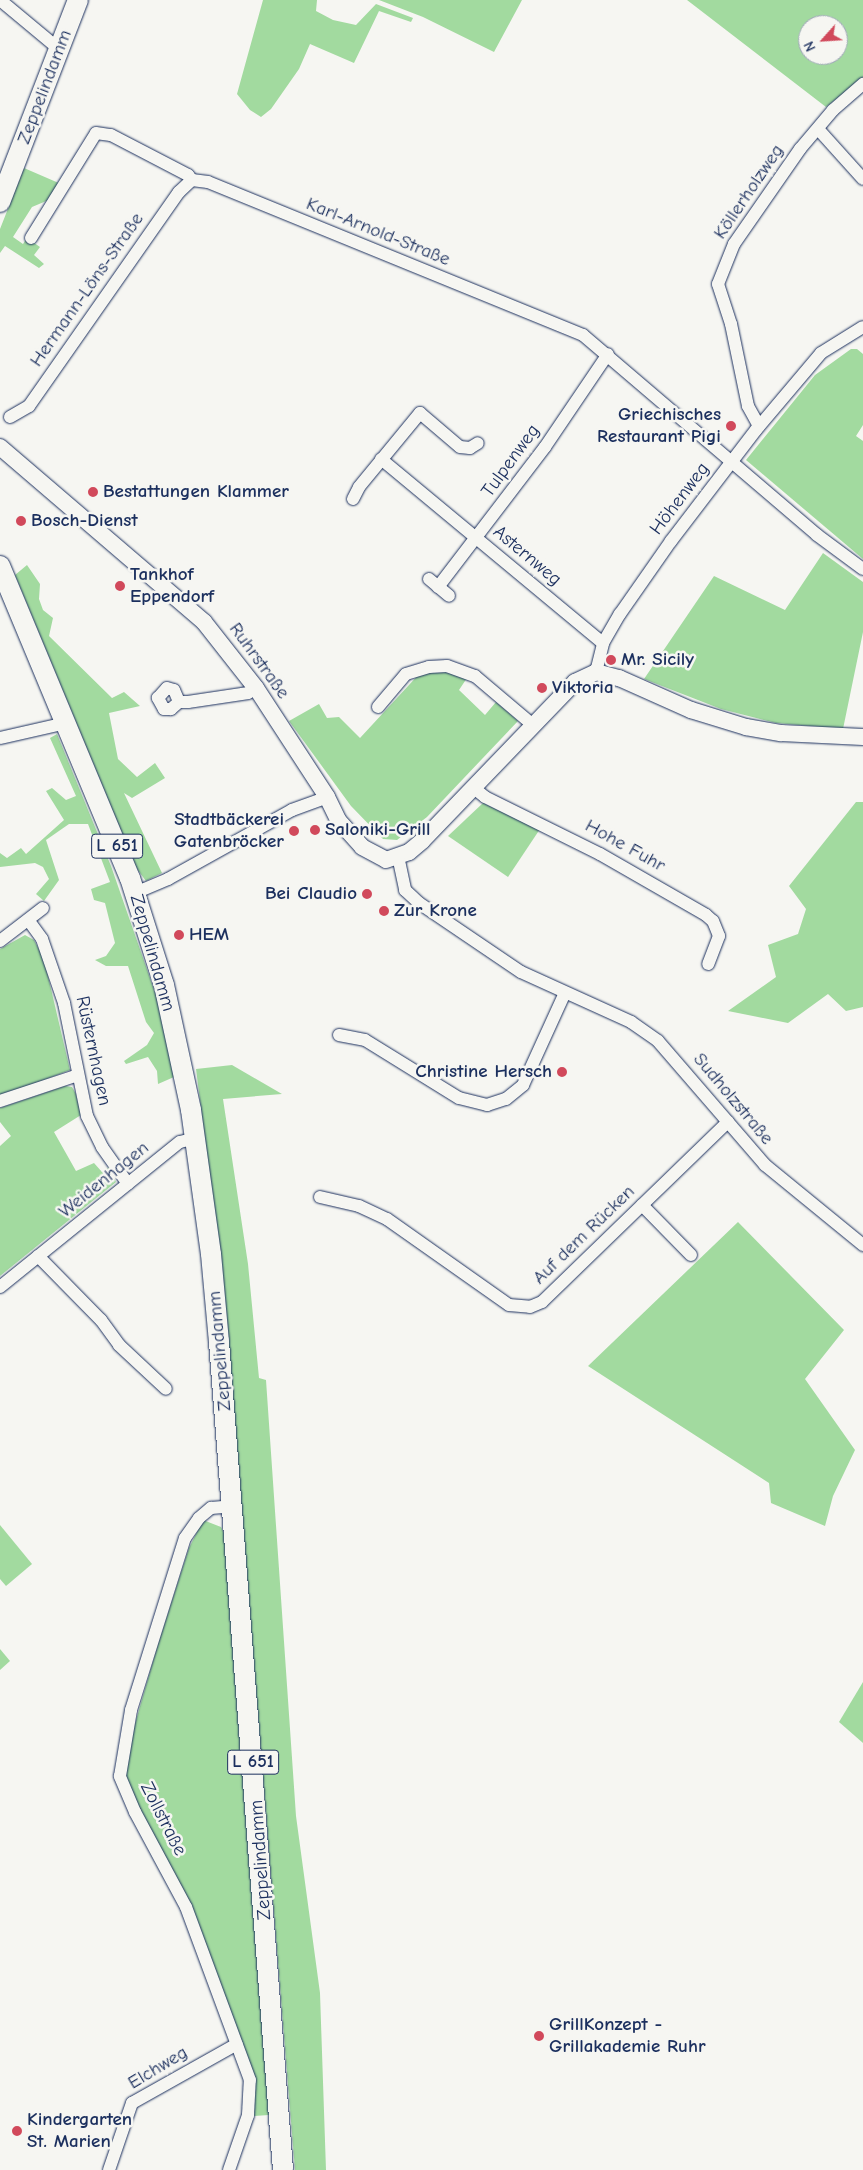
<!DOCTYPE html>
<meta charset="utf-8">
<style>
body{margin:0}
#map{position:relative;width:863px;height:2170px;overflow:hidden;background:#f6f6f2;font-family:"Comic Neue",sans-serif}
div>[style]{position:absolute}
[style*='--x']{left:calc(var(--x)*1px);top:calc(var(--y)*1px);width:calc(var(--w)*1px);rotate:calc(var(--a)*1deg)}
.green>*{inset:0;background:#a2da9f}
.roads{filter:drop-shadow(0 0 1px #1b2f5e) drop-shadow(0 0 1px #1b2f5e)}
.minor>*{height:12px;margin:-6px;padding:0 6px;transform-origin:6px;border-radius:6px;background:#f6f6f2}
.tertiary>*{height:16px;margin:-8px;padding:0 8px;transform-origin:8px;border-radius:8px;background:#f6f6f2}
.primary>*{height:20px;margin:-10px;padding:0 10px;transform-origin:10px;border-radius:10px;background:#f6f6f2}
.dots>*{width:14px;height:14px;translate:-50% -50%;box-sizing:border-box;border:2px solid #f6f6f2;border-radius:50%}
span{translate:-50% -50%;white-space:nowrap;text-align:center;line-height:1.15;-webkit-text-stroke:5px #f6f6f2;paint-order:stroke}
.shield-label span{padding:1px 4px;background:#f6f6f2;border:1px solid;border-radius:4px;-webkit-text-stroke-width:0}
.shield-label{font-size:18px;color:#1b2f5e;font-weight:700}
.street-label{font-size:19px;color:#1b2f5e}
.poi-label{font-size:19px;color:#1b2f5e;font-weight:700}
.right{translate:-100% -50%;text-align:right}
.left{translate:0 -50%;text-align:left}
.north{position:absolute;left:798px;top:15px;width:50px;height:50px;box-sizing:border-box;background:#f6f6f2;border:1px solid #9ea6b7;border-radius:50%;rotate:244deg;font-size:14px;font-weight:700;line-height:20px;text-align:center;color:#1b2f5e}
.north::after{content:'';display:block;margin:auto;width:18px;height:22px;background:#d1495b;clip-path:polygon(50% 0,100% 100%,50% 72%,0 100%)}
</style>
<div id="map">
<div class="green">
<div style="clip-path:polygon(263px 0,317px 0,316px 11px,333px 20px,356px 25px,376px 4px,413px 18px,411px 22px,379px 11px,354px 63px,310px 44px,299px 69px,271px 109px,261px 117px,250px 110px,237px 94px)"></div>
<div style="clip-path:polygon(379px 0,522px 0,494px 52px,423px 17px)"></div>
<div style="clip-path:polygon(evenodd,687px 0,863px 0,863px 78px,826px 107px,687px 0,808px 25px,838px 25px,838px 55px,808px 55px,808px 25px)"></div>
<div style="clip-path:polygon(24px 168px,61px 184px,51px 199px,32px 207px,13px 237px,23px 244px,27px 238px,40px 247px,34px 255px,44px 264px,39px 268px,5px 246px,0 253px,0 229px)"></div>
<div style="clip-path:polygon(851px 349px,857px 349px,863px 354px,863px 425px,856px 436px,863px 441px,863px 559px,746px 460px,815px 375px)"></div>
<div style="clip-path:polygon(823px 553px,863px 582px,863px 632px,843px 729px,776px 723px,721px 709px,644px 679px,714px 576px,785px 610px)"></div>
<div style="clip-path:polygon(27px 565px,40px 584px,39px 599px,43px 610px,53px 618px,49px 636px,112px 698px,124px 692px,140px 706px,109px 713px,118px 759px,137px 777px,155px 763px,165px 778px,132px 798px,124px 793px,162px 873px,146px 881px,137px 869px,15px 575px)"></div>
<div style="clip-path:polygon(421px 672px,446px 672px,467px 678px,459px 690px,485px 715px,496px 702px,518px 721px,427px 817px,397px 840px,383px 839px,351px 806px,289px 721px,319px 704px,327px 718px,339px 717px,360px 738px)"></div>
<div style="clip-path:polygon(57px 734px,111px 866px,157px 998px,174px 1077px,158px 1084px,157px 1071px,148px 1057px,126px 1064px,124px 1061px,147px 1045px,154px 1033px,146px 1022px,128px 966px,106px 966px,95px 960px,106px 956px,115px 943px,105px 903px,94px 900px,91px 889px,110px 882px,88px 824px,69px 824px,46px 840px,59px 880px,44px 901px,36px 894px,49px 879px,43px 867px,35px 863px,0 867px,0 853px,7px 858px,21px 848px,26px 854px,64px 820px,46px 791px,52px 788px,66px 800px,76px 796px,50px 738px)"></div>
<div style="clip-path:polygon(856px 802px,863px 802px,863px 1007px,846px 1011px,828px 994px,788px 1023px,728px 1011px,776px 977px,768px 945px,798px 934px,806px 909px,789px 886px)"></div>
<div style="clip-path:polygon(483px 803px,540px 829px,508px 877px,448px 836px)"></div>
<div style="clip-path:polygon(25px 935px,34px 940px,44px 959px,70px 1070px,0 1097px,0 949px)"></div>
<div style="clip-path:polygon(232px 1065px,282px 1094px,223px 1099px,248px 1264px,259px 1378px,266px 1380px,296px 1816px,320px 1993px,326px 2170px,295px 2170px,221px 1265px,196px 1069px)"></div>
<div style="clip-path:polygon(65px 1086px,72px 1087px,76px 1094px,81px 1115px,54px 1132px,76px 1171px,94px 1163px,102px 1172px,109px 1167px,116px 1182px,0 1276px,0 1146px,11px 1136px,0 1122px,0 1108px)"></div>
<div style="clip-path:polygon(738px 1222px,844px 1330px,805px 1379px,855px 1450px,833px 1496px,825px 1526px,771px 1503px,769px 1483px,588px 1366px)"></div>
<div style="clip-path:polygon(203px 1520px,221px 1527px,227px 1539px,269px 2115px,253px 2116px,255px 2078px,125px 1781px,126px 1755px,158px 1644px,189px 1548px)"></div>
<div style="clip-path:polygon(0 1525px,32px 1564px,6px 1586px,0 1579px)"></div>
<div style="clip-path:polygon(0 1649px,10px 1661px,0 1670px)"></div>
<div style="clip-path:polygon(863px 1682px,863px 1743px,839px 1722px)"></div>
</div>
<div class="roads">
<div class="minor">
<div style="--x:0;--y:0;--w:77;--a:39.7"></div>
<div style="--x:818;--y:129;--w:67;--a:48"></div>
<div style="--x:192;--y:180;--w:16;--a:7"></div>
<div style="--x:208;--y:182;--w:405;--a:22.2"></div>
<div style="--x:583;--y:335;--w:308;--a:40.5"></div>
<div style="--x:817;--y:535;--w:57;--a:36.5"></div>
<div style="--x:31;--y:238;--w:123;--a:-58.2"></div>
<div style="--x:96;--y:133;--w:15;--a:8"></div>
<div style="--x:111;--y:135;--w:87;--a:27.5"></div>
<div style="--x:188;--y:175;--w:6;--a:51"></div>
<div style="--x:10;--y:417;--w:22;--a:-30"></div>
<div style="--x:29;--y:406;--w:261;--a:-55"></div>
<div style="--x:179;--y:192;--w:18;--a:-43"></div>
<div style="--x:759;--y:426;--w:23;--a:-119"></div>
<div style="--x:748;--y:406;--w:84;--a:-101.7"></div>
<div style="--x:731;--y:324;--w:42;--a:-108"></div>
<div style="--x:718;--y:284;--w:43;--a:-68.2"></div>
<div style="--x:734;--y:244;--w:116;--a:-55.2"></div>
<div style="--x:800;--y:149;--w:51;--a:-49.8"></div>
<div style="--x:833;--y:110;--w:40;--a:-41"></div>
<div style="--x:381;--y:459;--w:288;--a:39.7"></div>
<div style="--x:353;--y:499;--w:13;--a:-63"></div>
<div style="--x:359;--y:487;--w:96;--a:-50.5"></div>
<div style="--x:420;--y:413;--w:52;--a:40.4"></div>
<div style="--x:460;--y:447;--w:10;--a:6"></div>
<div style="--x:470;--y:448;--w:9;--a:-32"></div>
<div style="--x:429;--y:579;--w:26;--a:40"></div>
<div style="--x:438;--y:587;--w:176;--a:-52.6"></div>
<div style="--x:545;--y:447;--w:112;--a:-55.9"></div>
<div style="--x:596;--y:672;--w:30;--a:-76"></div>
<div style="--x:603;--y:643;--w:34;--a:-60"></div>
<div style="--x:620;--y:614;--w:89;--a:-55.1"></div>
<div style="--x:671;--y:541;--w:140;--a:-52.6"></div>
<div style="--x:756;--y:430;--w:101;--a:-49.8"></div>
<div style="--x:821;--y:353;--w:49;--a:-31.8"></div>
<div style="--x:179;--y:702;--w:11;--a:139"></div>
<div style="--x:171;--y:709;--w:7;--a:180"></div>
<div style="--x:164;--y:709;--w:13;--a:-119"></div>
<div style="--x:158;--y:698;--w:13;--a:-48"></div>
<div style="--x:167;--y:688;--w:7;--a:16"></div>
<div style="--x:174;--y:690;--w:13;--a:67"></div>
<div style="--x:179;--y:702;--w:9;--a:0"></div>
<div style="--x:188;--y:702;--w:61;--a:-8.5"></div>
<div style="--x:248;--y:693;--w:9;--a:-32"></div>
<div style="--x:378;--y:707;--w:43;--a:-49.7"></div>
<div style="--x:406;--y:674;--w:24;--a:-17"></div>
<div style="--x:429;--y:667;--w:18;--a:-3"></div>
<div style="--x:447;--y:666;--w:30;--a:20"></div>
<div style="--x:475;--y:676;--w:76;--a:40.2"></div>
<div style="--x:0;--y:738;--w:68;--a:-12.8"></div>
<div style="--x:474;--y:788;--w:14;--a:39"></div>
<div style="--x:485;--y:797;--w:128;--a:26.4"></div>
<div style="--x:600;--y:854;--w:122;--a:29.9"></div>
<div style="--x:706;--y:915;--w:9;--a:41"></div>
<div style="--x:713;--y:921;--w:16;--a:68"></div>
<div style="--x:719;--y:936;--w:30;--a:111"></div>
<div style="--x:398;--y:856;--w:35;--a:78"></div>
<div style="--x:405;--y:890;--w:19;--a:43"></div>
<div style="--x:419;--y:903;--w:123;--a:34.1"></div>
<div style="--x:521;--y:972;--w:121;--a:24.4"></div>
<div style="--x:631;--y:1022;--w:33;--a:35"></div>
<div style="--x:658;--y:1041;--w:164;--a:49.2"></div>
<div style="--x:765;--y:1165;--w:127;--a:39.2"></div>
<div style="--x:135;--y:893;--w:36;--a:-23"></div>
<div style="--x:168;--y:879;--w:142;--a:-29.1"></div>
<div style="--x:292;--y:810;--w:37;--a:-20"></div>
<div style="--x:29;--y:921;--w:22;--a:54"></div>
<div style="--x:42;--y:939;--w:68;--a:71"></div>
<div style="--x:64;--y:1003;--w:115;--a:78.5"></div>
<div style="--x:87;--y:1116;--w:34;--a:64"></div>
<div style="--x:102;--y:1147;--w:45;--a:54.9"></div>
<div style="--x:0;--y:941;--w:54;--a:-37.5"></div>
<div style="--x:339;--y:1035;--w:26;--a:11"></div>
<div style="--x:365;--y:1040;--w:110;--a:31.7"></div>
<div style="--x:459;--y:1098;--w:29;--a:14"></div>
<div style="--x:487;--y:1105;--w:20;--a:-18"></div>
<div style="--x:506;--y:1099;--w:22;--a:-39"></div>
<div style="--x:523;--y:1085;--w:101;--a:-65.5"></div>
<div style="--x:0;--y:1101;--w:82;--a:-18.4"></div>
<div style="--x:320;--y:1197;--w:40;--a:13"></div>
<div style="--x:359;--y:1206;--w:31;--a:25"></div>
<div style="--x:387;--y:1219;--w:149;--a:35.2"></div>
<div style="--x:509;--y:1305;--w:21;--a:5"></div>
<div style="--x:530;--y:1307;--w:13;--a:-23"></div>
<div style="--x:542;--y:1302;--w:259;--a:-44.1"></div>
<div style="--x:642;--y:1205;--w:70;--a:45.6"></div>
<div style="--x:38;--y:1256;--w:90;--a:45.5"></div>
<div style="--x:101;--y:1320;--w:31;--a:54"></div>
<div style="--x:119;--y:1345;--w:64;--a:43.1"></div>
<div style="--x:0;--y:1287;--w:231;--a:-38.9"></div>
<div style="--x:180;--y:1142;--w:16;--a:-14"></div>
<div style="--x:109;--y:2170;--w:71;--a:-71.1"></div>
<div style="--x:132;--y:2103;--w:120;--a:-29.3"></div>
<div style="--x:229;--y:2170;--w:58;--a:-70.9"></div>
<div style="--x:248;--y:2115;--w:35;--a:-87"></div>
<div style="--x:250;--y:2080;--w:184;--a:-110.3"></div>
<div style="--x:186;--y:1907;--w:108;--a:-118.2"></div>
<div style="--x:135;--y:1812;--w:39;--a:-113"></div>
<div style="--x:120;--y:1776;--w:67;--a:-80.5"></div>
<div style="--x:131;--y:1710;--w:180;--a:-72.6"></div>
<div style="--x:185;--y:1538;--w:24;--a:-55"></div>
<div style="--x:199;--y:1518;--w:16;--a:-40"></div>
<div style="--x:211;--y:1508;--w:21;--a:-5"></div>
</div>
<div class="tertiary">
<div style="--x:0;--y:447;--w:269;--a:40.6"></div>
<div style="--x:204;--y:622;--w:84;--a:51.8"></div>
<div style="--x:256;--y:688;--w:130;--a:56.9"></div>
<div style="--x:327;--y:797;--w:25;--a:64"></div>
<div style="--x:338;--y:820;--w:36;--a:48"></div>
<div style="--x:362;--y:847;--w:27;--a:28"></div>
<div style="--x:386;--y:860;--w:24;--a:-19"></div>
<div style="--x:409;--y:852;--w:17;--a:-40"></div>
<div style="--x:422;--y:841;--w:221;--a:-46.1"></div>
<div style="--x:575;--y:682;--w:23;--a:-25"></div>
<div style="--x:596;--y:672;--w:24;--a:15"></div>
<div style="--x:619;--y:678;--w:79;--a:24"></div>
<div style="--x:691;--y:710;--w:58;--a:17.2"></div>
<div style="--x:746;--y:727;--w:36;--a:10"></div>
<div style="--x:781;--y:733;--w:82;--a:2.8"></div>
</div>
<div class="primary">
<div style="--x:0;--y:202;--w:217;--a:-68.9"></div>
<div style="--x:0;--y:566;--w:338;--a:67.4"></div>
<div style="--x:130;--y:878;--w:112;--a:72.4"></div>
<div style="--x:164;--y:985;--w:128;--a:77.8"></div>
<div style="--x:191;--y:1110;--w:145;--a:82.1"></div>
<div style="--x:211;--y:1254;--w:88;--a:84.8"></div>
<div style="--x:219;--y:1342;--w:830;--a:85.58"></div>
</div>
</div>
<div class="dots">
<div style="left:731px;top:426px;background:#d1495b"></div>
<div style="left:93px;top:492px;background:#d1495b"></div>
<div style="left:21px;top:521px;background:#d1495b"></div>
<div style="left:120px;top:586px;background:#d1495b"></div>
<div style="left:611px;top:660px;background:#d1495b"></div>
<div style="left:542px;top:688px;background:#d1495b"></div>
<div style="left:315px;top:830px;background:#d1495b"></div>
<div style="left:294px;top:831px;background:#d1495b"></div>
<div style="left:367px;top:894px;background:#d1495b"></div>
<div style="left:384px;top:911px;background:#d1495b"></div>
<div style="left:179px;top:935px;background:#d1495b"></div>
<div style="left:562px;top:1072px;background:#d1495b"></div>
<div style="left:539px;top:2036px;background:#d1495b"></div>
<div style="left:17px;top:2131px;background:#d1495b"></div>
</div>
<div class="shield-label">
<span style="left:117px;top:846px">L 651</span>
<span style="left:253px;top:1762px">L 651</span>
</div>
<div class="street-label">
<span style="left:45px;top:87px;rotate:-69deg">Zeppelindamm</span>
<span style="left:749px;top:192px;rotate:-56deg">Köllerholzweg</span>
<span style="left:378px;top:232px;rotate:22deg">Karl-Arnold-Straße</span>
<span style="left:87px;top:290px;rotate:-55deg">Hermann-Löns-Straße</span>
<span style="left:511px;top:461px;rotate:-54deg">Tulpenweg</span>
<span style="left:680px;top:499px;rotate:-53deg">Höhenweg</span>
<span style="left:527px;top:556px;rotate:40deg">Asternweg</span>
<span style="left:259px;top:661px;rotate:54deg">Ruhrstraße</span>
<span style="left:625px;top:846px;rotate:29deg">Hohe Fuhr</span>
<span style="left:152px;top:953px;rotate:74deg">Zeppelindamm</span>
<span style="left:93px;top:1051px;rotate:78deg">Rüsternhagen</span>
<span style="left:733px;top:1099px;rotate:50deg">Sudholzstraße</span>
<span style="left:104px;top:1180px;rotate:-39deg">Weidenhagen</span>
<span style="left:584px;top:1235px;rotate:-44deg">Auf dem Rücken</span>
<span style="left:220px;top:1351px;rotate:-95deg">Zeppelindamm</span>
<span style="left:163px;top:1819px;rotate:63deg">Zollstraße</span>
<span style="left:261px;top:1860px;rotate:-94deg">Zeppelindamm</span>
<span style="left:158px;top:2068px;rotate:-31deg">Elchweg</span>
</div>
<div class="poi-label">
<span class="right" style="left:721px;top:426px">Griechisches<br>Restaurant Pigi</span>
<span class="left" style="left:103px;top:492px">Bestattungen Klammer</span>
<span class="left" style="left:31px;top:521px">Bosch-Dienst</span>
<span class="left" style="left:130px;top:586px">Tankhof<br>Eppendorf</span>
<span class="left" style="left:621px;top:660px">Mr. Sicily</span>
<span class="left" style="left:552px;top:688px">Viktoria</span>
<span class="right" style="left:284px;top:831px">Stadtbäckerei<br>Gatenbröcker</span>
<span class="left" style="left:325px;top:830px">Saloniki-Grill</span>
<span class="right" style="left:357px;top:894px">Bei Claudio</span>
<span class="left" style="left:394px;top:911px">Zur Krone</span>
<span class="left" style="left:189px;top:935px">HEM</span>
<span class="right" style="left:552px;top:1072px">Christine Hersch</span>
<span class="left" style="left:549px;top:2036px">GrillKonzept -<br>Grillakademie Ruhr</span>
<span class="left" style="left:27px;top:2131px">Kindergarten<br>St. Marien</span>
</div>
<div class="north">N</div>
</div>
